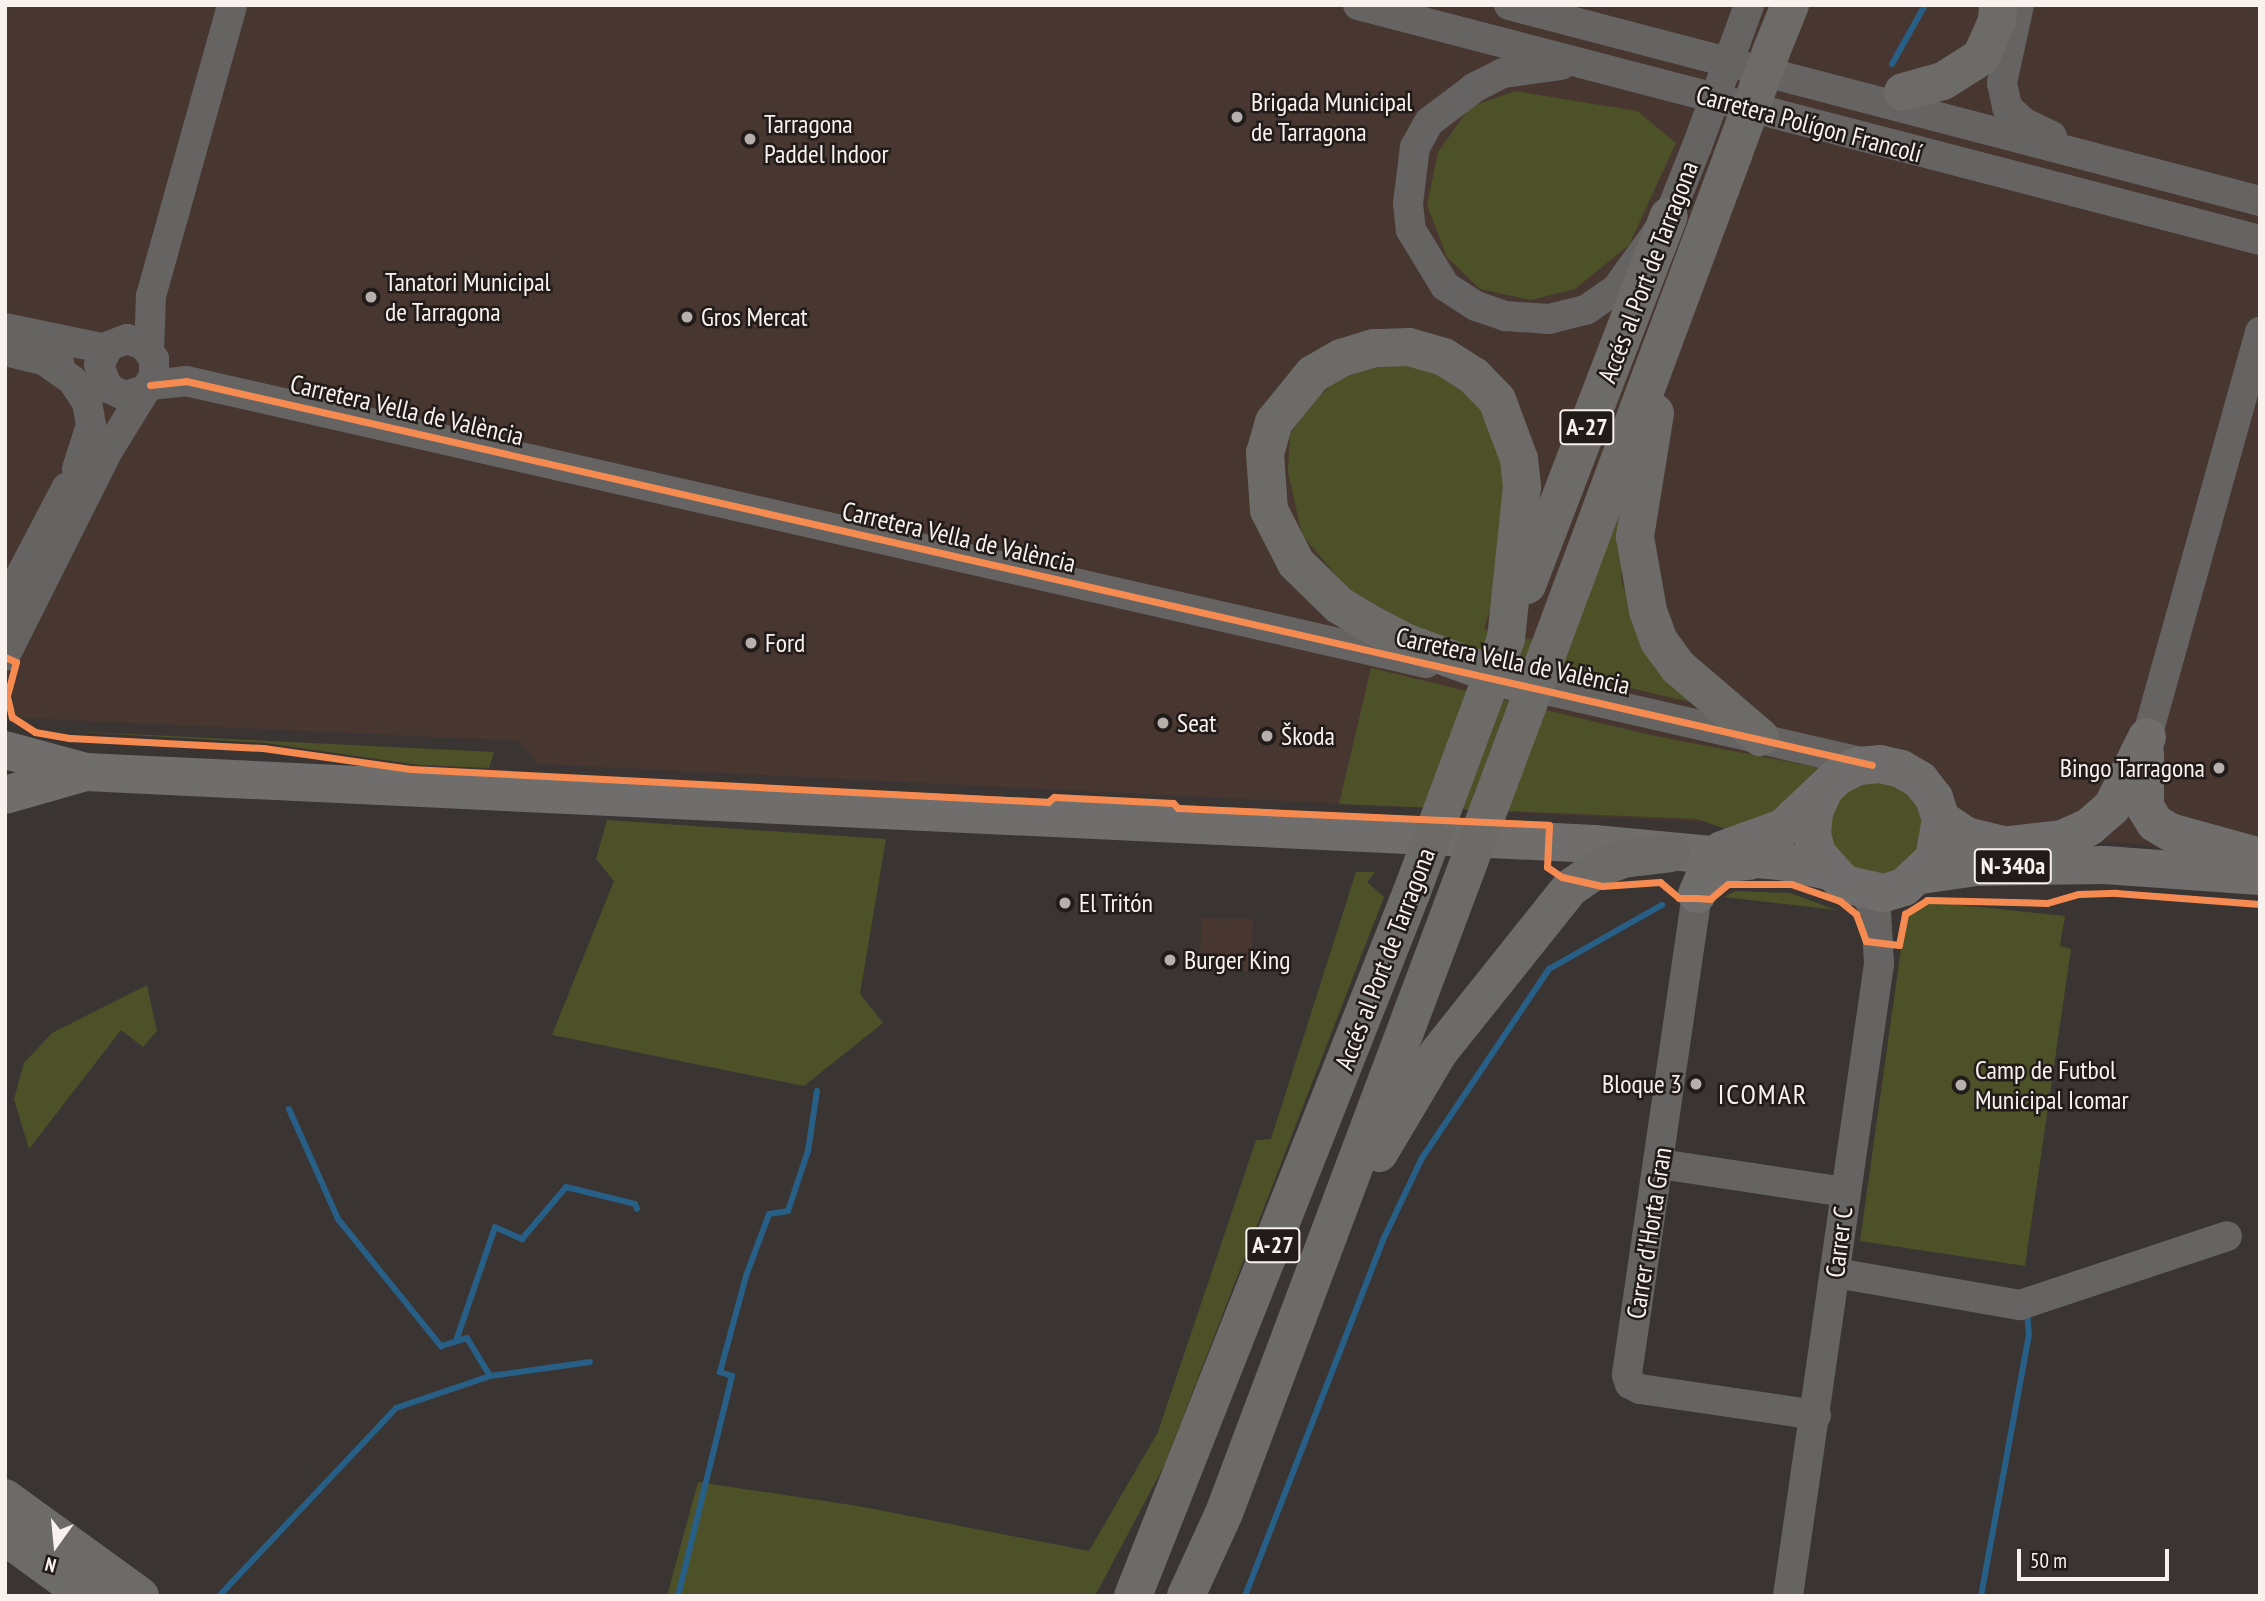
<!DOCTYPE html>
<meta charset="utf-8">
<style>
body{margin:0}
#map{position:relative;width:2265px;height:1601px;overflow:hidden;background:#3a3432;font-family:"PT Sans Narrow",sans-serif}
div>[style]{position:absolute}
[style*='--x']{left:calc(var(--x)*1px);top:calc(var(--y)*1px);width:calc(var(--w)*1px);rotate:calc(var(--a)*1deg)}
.built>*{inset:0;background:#473730}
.green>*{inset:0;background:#4d5128}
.round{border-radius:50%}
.stream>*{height:6px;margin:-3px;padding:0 3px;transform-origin:3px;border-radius:3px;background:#285f87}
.minor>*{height:30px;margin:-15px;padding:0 15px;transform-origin:15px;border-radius:15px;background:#666463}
.major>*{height:38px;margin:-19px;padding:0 19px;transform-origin:19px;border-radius:19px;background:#706e6c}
.highway>*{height:38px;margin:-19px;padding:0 19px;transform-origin:19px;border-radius:19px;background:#6d6b68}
.minor-bridge>*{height:30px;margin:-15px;padding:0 15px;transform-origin:15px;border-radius:15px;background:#666463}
.highway-bridge>*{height:38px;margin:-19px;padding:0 19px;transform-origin:19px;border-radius:19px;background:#6d6b68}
.cycleway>*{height:7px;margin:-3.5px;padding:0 3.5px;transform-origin:3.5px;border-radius:3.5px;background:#f68b52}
.dots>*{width:19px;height:19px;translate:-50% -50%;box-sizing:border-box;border:4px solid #211b19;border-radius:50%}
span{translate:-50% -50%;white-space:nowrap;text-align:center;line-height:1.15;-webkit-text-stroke:5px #211b19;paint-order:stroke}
.shield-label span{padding:2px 5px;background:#211b19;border:2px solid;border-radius:5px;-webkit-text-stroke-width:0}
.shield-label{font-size:24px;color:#f9f1ee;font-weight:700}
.poi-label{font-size:26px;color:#f9f1ee}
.left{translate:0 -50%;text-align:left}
.right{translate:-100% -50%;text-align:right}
.street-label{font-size:26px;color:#f9f1ee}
.neighbourhood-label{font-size:28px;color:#f9f1ee;letter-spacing:2px}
.frame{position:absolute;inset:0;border:7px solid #f9f1ee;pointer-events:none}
.north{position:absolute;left:21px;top:1510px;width:70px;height:70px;-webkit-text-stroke:5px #211b19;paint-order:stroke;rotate:195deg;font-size:19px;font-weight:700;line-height:28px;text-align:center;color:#f9f1ee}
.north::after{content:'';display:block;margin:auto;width:24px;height:32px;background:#f9f1ee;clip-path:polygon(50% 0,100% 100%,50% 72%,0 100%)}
.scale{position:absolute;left:2017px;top:1549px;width:152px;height:32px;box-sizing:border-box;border:4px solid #f9f1ee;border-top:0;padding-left:9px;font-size:21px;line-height:24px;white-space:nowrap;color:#f9f1ee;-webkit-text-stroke:5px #211b19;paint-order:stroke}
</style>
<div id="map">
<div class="built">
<div style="clip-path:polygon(5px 5px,2260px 5px,2260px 864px,2129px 843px,538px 764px,519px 741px,21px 718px,13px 711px,13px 695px,5px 693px)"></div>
<div style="clip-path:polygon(1201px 918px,1253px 919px,1252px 972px,1200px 971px)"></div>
</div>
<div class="green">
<div style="clip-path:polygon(1515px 91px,1637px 111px,1676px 143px,1629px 245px,1575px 289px,1531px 300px,1480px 289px,1447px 257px,1427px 205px,1438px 152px,1470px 107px)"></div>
<div style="clip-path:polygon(1405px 363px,1438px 371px,1467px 390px,1492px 422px,1507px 463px,1498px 584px,1484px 629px,1567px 647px,1623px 502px,1621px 580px,1639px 631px,1698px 704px,1476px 651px,1410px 625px,1346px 587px,1302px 535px,1288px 471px,1290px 435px,1310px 404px,1337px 380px,1369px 368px)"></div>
<div style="clip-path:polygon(1371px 668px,1650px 735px,1821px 768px,1796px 801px,1734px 832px,1697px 819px,1339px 804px)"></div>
<div style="clip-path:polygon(48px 730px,494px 752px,489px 768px,419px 765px,266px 743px)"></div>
<div class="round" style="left:1830px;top:782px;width:92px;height:92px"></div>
<div style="clip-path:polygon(607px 820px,886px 839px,860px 994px,883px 1023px,804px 1086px,552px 1035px,614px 881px,596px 859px)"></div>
<div style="clip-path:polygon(1356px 872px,1375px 872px,1367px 882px,1384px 897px,1164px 1466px,1095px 1596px,667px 1596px,698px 1482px,858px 1506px,1089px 1551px,1158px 1432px,1256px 1140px,1271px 1139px)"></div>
<div style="clip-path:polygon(1735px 891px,1790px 893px,1836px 910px,1724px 897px)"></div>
<div style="clip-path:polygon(1933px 902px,2065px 916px,2060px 946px,2071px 949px,2025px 1266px,1860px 1241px,1905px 920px,1910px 912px)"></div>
<div style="clip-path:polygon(147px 985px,157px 1031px,143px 1047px,121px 1030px,29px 1149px,14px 1099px,24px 1063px,52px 1033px)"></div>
</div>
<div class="stream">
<div style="--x:1892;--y:64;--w:68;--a:-60.8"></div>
<div style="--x:289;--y:1109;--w:120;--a:66"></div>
<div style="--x:338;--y:1219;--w:164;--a:51"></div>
<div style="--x:441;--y:1346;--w:27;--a:-17"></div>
<div style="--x:467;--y:1338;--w:44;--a:58.8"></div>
<div style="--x:456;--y:1341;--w:120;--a:-71.1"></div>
<div style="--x:495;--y:1227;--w:30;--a:24"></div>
<div style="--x:522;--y:1239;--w:68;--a:-49.8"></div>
<div style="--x:566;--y:1187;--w:71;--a:13.8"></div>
<div style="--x:635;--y:1204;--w:5;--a:68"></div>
<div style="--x:219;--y:1596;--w:258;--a:-46.7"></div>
<div style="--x:396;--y:1408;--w:99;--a:-18.8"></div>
<div style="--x:490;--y:1376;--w:101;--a:-8"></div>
<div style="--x:678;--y:1596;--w:227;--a:-76.2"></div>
<div style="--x:732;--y:1376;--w:13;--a:-162"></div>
<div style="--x:720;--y:1372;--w:99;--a:-74.8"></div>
<div style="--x:746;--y:1276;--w:66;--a:-69.6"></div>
<div style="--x:769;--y:1214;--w:19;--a:-9"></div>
<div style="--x:788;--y:1211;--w:63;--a:-71.6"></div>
<div style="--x:808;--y:1151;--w:61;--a:-81.5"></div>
<div style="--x:1245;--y:1596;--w:382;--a:-68.8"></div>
<div style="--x:1383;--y:1240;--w:91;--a:-64.6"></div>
<div style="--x:1422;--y:1158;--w:228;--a:-56.1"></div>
<div style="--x:1549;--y:969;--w:130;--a:-29.5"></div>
<div style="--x:1981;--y:1596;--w:265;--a:-79.6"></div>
<div style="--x:2029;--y:1335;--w:21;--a:-95"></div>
</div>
<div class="minor">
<div style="--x:1358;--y:5;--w:932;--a:14.6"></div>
<div style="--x:1509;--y:5;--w:776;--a:14.63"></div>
<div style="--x:2019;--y:5;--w:80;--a:102.3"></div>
<div style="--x:2002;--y:83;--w:25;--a:78"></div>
<div style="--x:2007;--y:107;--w:22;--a:43"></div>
<div style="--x:2023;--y:122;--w:32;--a:26"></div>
<div style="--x:1736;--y:41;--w:38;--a:-70"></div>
<div style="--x:1561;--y:65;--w:59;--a:172.1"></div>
<div style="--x:1503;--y:73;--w:33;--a:153"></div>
<div style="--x:1474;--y:88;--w:56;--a:142.9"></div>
<div style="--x:1429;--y:122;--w:29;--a:119"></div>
<div style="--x:1415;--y:147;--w:56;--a:97.1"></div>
<div style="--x:1408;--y:203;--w:27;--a:84"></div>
<div style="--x:1411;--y:230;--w:66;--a:58.7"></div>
<div style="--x:1445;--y:286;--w:37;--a:33"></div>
<div style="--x:1476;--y:306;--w:31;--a:19"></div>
<div style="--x:1505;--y:316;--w:44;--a:3.9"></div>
<div style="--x:1549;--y:319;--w:38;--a:-14"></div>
<div style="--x:1586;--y:310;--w:38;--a:-35"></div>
<div style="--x:1617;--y:288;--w:89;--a:-54.2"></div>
<div style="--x:1669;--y:216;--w:75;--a:-68.2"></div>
<div style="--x:5;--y:328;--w:103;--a:11.7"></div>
<div style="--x:149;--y:350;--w:54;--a:-87.9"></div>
<div style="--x:151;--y:296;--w:302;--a:-74.4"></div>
<div style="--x:5;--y:351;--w:56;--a:13.5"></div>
<div style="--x:42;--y:359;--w:37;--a:35"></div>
<div style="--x:72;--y:380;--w:27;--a:56"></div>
<div style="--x:87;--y:402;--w:23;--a:80"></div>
<div style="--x:91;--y:425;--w:46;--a:107.7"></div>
<div style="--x:150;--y:385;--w:36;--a:-6"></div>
<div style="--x:186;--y:381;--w:1272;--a:12.81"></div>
<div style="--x:5;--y:605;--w:133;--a:-62.3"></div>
<div style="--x:5;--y:656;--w:226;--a:-63.4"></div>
<div style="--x:106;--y:454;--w:92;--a:-58.4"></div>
<div style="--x:154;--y:376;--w:17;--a:-90"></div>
<div style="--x:154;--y:359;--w:17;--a:-126"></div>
<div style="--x:144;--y:345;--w:18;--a:-161"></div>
<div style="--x:127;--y:339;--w:19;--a:159"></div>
<div style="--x:109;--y:346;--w:21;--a:118"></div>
<div style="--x:99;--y:365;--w:25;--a:69"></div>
<div style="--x:108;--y:388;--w:19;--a:25"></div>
<div style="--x:125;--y:396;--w:21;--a:-17"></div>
<div style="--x:1516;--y:683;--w:363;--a:12.9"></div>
<div style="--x:2147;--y:737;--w:421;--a:-74.4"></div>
<div style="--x:1697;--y:894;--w:486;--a:98.3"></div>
<div style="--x:1627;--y:1375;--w:9;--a:72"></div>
<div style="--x:1630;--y:1384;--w:11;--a:27"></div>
<div style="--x:1640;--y:1389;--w:178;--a:8.4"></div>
<div style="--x:1660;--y:1164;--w:187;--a:8.6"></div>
<div style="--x:1836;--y:1273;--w:187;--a:9.9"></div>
<div style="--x:2020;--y:1305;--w:218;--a:-18.4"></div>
<div style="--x:1788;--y:1596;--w:639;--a:-81.81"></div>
<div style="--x:1879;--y:964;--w:54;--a:-93.2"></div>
<div style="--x:1876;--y:910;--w:22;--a:-126"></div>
</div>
<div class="major">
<div style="--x:5;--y:750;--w:84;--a:15.2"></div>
<div style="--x:86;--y:772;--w:1510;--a:2.73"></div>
<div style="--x:1594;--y:844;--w:194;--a:5.3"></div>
<div style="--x:1787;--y:862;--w:42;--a:12.4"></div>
<div style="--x:2145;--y:753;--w:54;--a:90"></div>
<div style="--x:2145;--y:807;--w:19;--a:58"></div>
<div style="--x:2155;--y:823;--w:17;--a:31"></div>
<div style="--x:2170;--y:832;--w:93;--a:15.5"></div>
<div style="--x:5;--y:795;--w:84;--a:-15.9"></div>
<div style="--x:1941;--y:819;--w:30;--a:34"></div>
<div style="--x:1966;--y:836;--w:63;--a:13.8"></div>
<div style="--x:2010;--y:845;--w:52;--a:-6.6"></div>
<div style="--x:2062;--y:839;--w:30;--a:-24"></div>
<div style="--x:2089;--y:827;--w:30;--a:-41"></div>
<div style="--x:2112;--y:807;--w:78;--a:-63.4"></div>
<div style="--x:1722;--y:850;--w:65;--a:-19.8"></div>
<div style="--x:1783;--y:828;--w:76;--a:-43.4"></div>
<div style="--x:1838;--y:776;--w:22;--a:-27"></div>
<div style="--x:1858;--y:766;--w:22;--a:-5"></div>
<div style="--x:1880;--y:764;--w:22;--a:13"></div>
<div style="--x:1901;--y:769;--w:22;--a:30"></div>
<div style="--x:1920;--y:780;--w:23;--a:52"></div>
<div style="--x:1934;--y:798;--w:22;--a:72"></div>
<div style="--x:1941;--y:819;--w:41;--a:99.9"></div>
<div style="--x:1934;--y:859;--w:41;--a:137"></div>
<div style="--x:1904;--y:887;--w:21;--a:163"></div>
<div style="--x:1884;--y:893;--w:41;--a:-167.3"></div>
<div style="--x:1844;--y:884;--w:40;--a:-132"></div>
<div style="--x:1817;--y:854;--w:21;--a:-104"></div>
<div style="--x:1812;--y:834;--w:22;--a:-85"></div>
<div style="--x:1814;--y:812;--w:22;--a:-66"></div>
<div style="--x:1921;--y:875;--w:56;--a:-8.3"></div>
<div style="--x:1976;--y:867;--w:129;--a:-0.9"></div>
<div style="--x:2105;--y:865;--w:155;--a:4.1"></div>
<div style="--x:1697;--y:894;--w:17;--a:-66"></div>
<div style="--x:1704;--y:878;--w:21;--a:-41"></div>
<div style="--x:1720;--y:864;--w:29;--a:-6"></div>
</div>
<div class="highway">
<div style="--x:1771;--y:52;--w:51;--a:-68"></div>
<div style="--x:1903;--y:92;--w:41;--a:-15.4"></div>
<div style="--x:1943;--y:81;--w:45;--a:-32.3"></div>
<div style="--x:1981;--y:57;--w:39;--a:-66"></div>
<div style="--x:1997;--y:21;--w:16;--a:-86"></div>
<div style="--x:1655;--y:413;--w:126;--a:99.2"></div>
<div style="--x:1635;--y:537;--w:75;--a:80"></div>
<div style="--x:1648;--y:611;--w:32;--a:70"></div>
<div style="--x:1659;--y:641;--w:32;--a:54"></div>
<div style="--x:1678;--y:667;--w:108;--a:40.5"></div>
<div style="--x:1527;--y:585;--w:395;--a:-69"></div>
<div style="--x:1506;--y:639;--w:153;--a:-84"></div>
<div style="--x:1522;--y:487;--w:28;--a:-96"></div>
<div style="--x:1519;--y:459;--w:63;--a:-110.4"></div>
<div style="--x:1497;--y:400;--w:33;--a:-134"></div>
<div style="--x:1474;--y:376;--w:36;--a:-148"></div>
<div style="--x:1444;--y:357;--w:36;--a:-164"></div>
<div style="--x:1409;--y:347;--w:35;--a:178"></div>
<div style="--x:1374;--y:348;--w:34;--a:163"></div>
<div style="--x:1341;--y:358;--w:32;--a:150"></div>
<div style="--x:1313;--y:374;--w:62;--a:129.1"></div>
<div style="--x:1274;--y:422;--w:32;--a:106"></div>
<div style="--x:1265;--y:453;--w:57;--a:86"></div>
<div style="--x:1269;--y:510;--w:59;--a:63"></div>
<div style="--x:1296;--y:563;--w:60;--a:44.3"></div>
<div style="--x:1339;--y:605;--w:33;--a:31"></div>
<div style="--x:1367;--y:622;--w:40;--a:28"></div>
<div style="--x:1402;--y:641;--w:119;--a:20.1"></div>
<div style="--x:1548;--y:652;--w:530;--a:-69.58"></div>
<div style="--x:1379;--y:1153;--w:117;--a:-59.3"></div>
<div style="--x:1439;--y:1052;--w:210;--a:-51.4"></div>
<div style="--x:1570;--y:888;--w:33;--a:-35"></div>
<div style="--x:1597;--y:869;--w:28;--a:-21"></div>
<div style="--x:1623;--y:859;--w:48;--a:-7.1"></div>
<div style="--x:5;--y:1498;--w:167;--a:36"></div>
<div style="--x:5;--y:1536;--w:102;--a:36.2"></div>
<div style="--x:1133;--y:1596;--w:755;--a:-68.4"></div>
<div style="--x:1186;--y:1596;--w:91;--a:-65.4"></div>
<div style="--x:1224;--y:1513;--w:647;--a:-69.38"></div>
</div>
<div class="minor-bridge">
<div style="--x:1697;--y:146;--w:112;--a:-69.6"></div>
</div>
<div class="highway-bridge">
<div style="--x:1733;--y:155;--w:110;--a:-69.7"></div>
<div style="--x:1411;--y:894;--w:272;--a:-69.6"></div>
<div style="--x:1452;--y:907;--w:272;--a:-69.4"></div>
</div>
<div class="cycleway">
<div style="--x:150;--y:385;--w:36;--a:-6"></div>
<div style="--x:186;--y:381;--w:1729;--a:12.83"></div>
<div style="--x:5;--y:657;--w:12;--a:24"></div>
<div style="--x:16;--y:662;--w:35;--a:105"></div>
<div style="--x:7;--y:696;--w:22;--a:77"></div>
<div style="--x:12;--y:717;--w:27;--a:33"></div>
<div style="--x:35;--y:732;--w:36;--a:10"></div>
<div style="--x:70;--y:738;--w:193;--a:3"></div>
<div style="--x:263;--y:748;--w:149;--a:8.1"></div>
<div style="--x:411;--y:769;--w:638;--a:2.97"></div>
<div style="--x:1048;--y:802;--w:8;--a:-40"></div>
<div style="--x:1054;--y:797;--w:119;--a:2.9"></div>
<div style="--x:1173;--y:803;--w:7;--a:45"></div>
<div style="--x:1178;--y:808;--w:371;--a:2.6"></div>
<div style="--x:1549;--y:825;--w:42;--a:92.7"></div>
<div style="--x:1547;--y:867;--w:18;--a:34"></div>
<div style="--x:1562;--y:877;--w:41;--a:12.7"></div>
<div style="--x:1602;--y:886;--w:58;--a:-3.9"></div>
<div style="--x:1660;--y:882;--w:25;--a:40"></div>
<div style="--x:1679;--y:898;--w:18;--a:0"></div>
<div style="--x:1697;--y:898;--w:13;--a:4"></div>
<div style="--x:1710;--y:899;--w:23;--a:-40"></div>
<div style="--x:1728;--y:884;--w:63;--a:0"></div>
<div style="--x:1791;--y:884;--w:52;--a:19.1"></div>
<div style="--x:1840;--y:901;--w:21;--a:39"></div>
<div style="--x:1856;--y:914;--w:29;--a:70"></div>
<div style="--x:1866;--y:941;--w:33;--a:7"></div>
<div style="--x:1899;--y:945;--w:32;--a:-79"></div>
<div style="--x:1905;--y:914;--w:26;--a:-32"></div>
<div style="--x:1927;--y:900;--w:120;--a:1.4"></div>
<div style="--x:2047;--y:903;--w:32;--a:-16"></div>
<div style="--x:2078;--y:894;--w:38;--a:-2"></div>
<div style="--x:2116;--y:893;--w:144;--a:4.4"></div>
</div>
<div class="dots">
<div style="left:1237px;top:117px;background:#b6afac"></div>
<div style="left:750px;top:139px;background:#b6afac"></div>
<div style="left:371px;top:297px;background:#b6afac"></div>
<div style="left:687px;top:317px;background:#b6afac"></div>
<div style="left:751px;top:643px;background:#b6afac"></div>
<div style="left:1163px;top:723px;background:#b6afac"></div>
<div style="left:1267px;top:736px;background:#b6afac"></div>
<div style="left:2219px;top:768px;background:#b6afac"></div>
<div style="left:1065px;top:903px;background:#b6afac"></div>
<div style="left:1170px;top:960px;background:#b6afac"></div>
<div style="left:1696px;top:1084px;background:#b6afac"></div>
<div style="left:1961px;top:1085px;background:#b6afac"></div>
</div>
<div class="shield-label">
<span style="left:1587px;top:427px">A-27</span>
<span style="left:2013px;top:866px">N-340a</span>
<span style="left:1273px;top:1245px">A-27</span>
</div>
<div class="poi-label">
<span class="left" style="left:1251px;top:117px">Brigada Municipal<br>de Tarragona</span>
<span class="left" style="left:764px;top:139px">Tarragona<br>Paddel Indoor</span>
<span class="left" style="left:385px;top:297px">Tanatori Municipal<br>de Tarragona</span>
<span class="left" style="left:701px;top:317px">Gros Mercat</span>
<span class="left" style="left:765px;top:643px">Ford</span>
<span class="left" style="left:1177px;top:723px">Seat</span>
<span class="left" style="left:1281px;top:736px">Škoda</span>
<span class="right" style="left:2205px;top:768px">Bingo Tarragona</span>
<span class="left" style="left:1079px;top:903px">El Tritón</span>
<span class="left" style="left:1184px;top:960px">Burger King</span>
<span class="left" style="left:1975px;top:1085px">Camp de Futbol<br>Municipal Icomar</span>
<span class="right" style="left:1682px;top:1084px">Bloque 3</span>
</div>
<div class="street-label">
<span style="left:1809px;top:124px;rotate:15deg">Carretera Polígon Francolí</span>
<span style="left:1648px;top:272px;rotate:-69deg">Accés al Port de Tarragona</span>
<span style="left:407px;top:410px;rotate:13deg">Carretera Vella de València</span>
<span style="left:959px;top:537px;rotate:13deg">Carretera Vella de València</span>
<span style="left:1513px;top:661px;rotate:12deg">Carretera Vella de València</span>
<span style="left:1385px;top:959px;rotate:-69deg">Accés al Port de Tarragona</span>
<span style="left:1649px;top:1233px;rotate:-81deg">Carrer d'Horta Gran</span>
<span style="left:1839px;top:1242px;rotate:-83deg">Carrer C</span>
</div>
<div class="neighbourhood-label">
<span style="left:1763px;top:1094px">ICOMAR</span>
</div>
<div class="frame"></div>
<div class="north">N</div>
<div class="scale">50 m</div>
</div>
